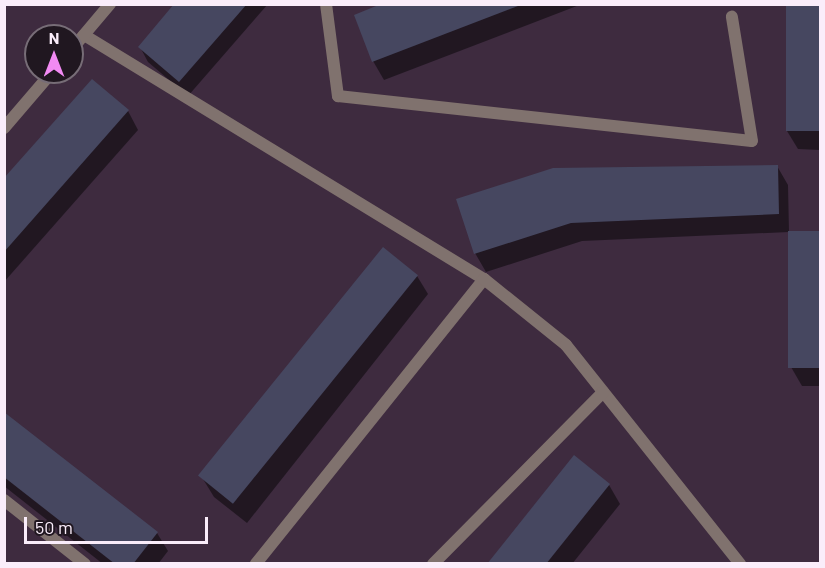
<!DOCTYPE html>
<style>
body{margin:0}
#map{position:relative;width:825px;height:568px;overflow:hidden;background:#3e2b3f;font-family:Barlow,sans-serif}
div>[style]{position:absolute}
.shadow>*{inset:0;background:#0007}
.building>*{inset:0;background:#464760;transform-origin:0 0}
.lane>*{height:12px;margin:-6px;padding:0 6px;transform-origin:6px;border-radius:6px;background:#80726e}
.street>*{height:12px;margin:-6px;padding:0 6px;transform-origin:6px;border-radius:6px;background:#80726e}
span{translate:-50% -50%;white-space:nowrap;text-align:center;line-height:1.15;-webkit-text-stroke:4.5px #201720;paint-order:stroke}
.frame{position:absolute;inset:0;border:6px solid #faedfa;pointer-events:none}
.north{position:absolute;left:24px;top:24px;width:60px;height:60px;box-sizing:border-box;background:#201720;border:2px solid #776d77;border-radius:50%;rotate:0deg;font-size:16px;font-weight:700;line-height:24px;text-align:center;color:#faedfa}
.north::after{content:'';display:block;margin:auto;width:21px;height:27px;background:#f28af3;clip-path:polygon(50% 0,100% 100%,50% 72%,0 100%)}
.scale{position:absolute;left:24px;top:517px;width:184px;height:27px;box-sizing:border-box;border:3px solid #faedfa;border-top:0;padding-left:8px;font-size:18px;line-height:21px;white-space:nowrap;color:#faedfa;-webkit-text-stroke:4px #201720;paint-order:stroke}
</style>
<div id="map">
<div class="shadow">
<i style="clip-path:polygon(176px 4px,268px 4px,188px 96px,148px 62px,140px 47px)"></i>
<i style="clip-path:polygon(386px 4px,582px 4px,384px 80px,373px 61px)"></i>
<i style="clip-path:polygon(788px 4px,820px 4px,820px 150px,798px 149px,787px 131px)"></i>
<i style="clip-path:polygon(128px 111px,138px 130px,4px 282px,4px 181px)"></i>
<i style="clip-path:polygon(777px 166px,788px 185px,789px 232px,582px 241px,486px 272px,475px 253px,458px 200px)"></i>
<i style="clip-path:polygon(790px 232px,820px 232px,820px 386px,802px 386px,791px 367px)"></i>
<i style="clip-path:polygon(417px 276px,428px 294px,247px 523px,214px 497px,203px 479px)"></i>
<i style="clip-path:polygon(4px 414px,157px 533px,168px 551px,158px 564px,103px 564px,4px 486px)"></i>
<i style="clip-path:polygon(609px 485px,620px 504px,572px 564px,489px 564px)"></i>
</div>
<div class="building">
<i style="clip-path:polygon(174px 4px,247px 4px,179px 82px,138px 47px)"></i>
<i style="clip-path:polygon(381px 4px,518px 4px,518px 6px,372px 62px,354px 15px)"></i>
<i style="left:786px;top:4px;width:34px;height:127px"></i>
<i style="clip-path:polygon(92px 79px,129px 110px,4px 252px,4px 178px)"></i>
<i style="clip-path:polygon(778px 165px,779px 214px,571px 223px,474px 254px,456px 199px,553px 168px)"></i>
<i style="left:788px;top:231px;width:32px;height:137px"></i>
<i style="left:383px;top:247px;width:45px;height:294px;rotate:39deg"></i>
<i style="clip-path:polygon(4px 412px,158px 532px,133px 564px,115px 564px,4px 477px)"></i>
<i style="clip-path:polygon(574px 455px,610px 484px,546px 564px,487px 564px)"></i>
</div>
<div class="lane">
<i style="left:326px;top:4px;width:93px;rotate:82.6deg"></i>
<i style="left:338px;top:96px;width:416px;rotate:6.2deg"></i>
<i style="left:752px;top:141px;width:126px;rotate:-99.2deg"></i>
<i style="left:84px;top:35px;width:469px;rotate:31.4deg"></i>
<i style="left:484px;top:279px;width:365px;rotate:128.7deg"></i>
<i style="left:484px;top:279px;width:105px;rotate:38.8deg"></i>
<i style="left:566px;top:345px;width:280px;rotate:51.5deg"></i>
<i style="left:4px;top:500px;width:103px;rotate:38.3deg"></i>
<i style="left:433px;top:564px;width:242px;rotate:-45.3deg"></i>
</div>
<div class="street">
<i style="left:72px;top:49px;width:59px;rotate:-49.8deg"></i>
<i style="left:4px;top:128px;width:74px;rotate:-49.4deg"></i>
</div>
<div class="frame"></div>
<div class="north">N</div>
<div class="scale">50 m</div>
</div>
